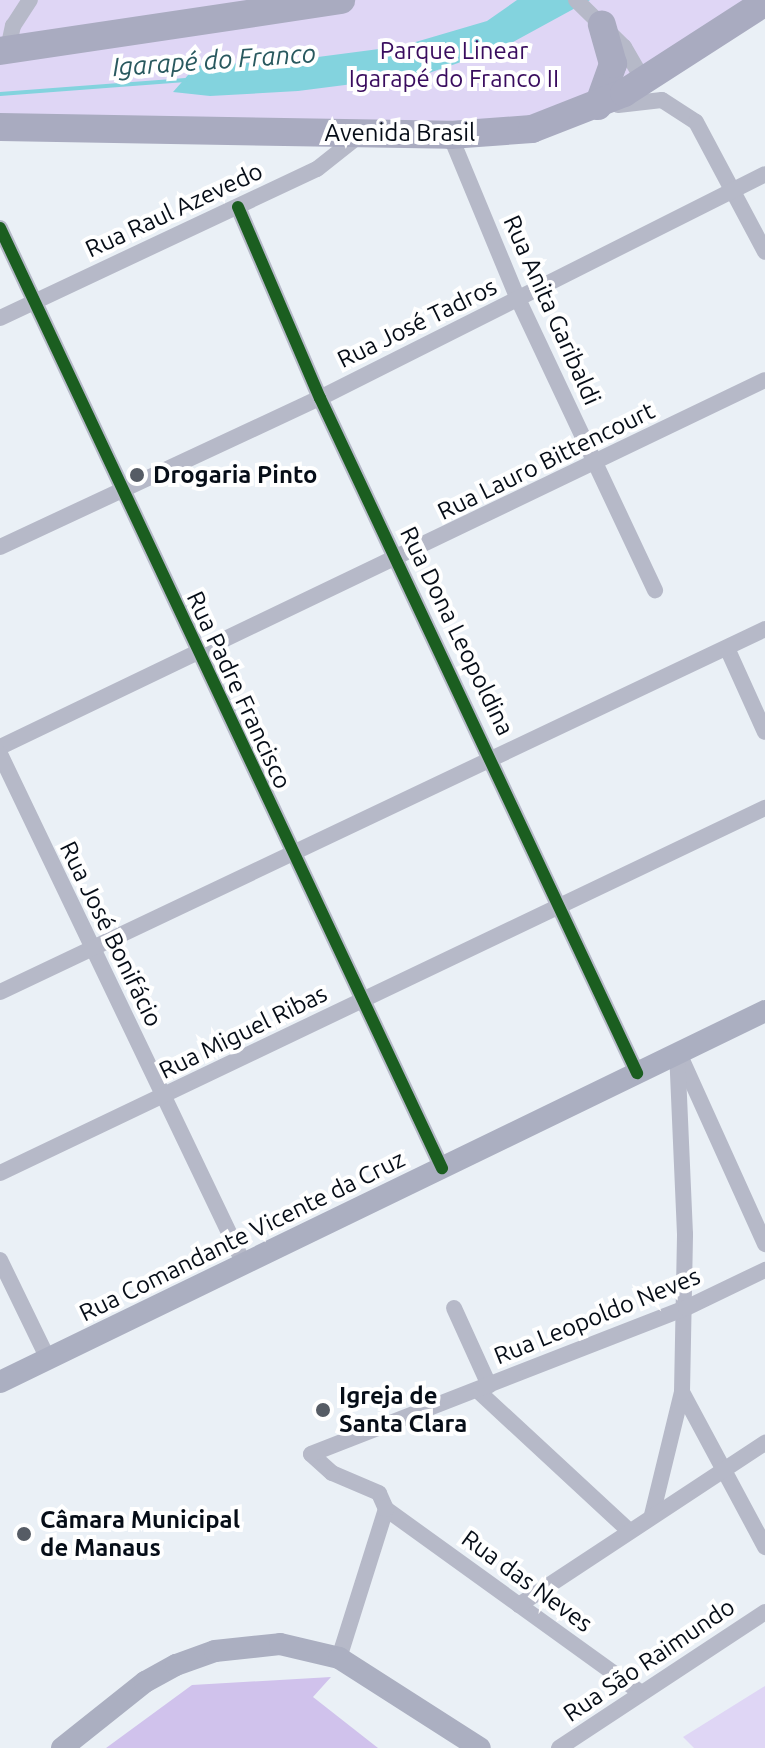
<!DOCTYPE html>
<meta charset="utf-8">
<style>
body{margin:0}
#map{position:relative;width:765px;height:1748px;overflow:hidden;background:#eaf0f6;font-family:Ubuntu,sans-serif}
div>[style]{position:absolute}
.green>*{inset:0;background:#dfd6f5}
.forest>*{inset:0;background:#d0c2ec}
.water>*{inset:0;background:#83d3de}
.stream>*{height:4px;margin:-2px;padding:0 2px;transform-origin:2px;border-radius:2px;background:#83d3de}
.street>*{height:16px;margin:-8px;padding:0 8px;transform-origin:8px;border-radius:8px;background:#b6b9c8}
.secondary>*{height:22px;margin:-11px;padding:0 11px;transform-origin:11px;border-radius:11px;background:#abafc1}
.highway>*{height:28px;margin:-14px;padding:0 14px;transform-origin:14px;border-radius:14px;background:#a9abc0}
.cycleway>*{height:12px;margin:-6px;padding:0 6px;transform-origin:6px;border-radius:6px;background:#1b5e20}
.dots>*{width:22px;height:22px;translate:-50% -50%;box-sizing:border-box;border:4px solid #fff;border-radius:50%}
span{translate:-50% -50%;white-space:nowrap;text-align:center;line-height:1.15;-webkit-text-stroke:8px #fff;paint-order:stroke}
.park-label{font-size:24px;color:#390c5e}
.street-label{font-size:24px;color:#060d17}
.poi-label{font-size:24px;color:#060d17;font-weight:700}
.left{translate:0 -50%;text-align:left}
.water-label{font-size:26px;color:#29595f;font-style:italic}
</style>
<div id="map">
<div class="green">
<i style="clip-path:polygon(0 0,753px 0,643px 72px,526px 117px,459px 130px,0 123px)"></i>
<i style="clip-path:polygon(765px 1686px,765px 1748px,694px 1748px,683px 1737px)"></i>
</div>
<div class="forest">
<i style="clip-path:polygon(331px 1677px,313px 1697px,378px 1748px,106px 1748px,192px 1685px)"></i>
</div>
<div class="water">
<i style="clip-path:polygon(517px 0,590px 0,502px 48px,423px 75px,298px 91px,210px 96px,173px 92px,196px 66px,295px 60px,402px 46px,487px 21px)"></i>
</div>
<div class="stream">
<i style="left:0;top:94px;width:186px;rotate:-4.3deg"></i>
</div>
<div class="street">
<i style="left:576px;top:0;width:67px;rotate:44.4deg"></i>
<i style="left:624px;top:47px;width:39px;rotate:60deg"></i>
<i style="left:8px;top:49px;width:24px;rotate:-78deg"></i>
<i style="left:13px;top:26px;width:31px;rotate:-57deg"></i>
<i style="left:618px;top:105px;width:44px;rotate:-6.5deg"></i>
<i style="left:662px;top:100px;width:40px;rotate:32.9deg"></i>
<i style="left:696px;top:122px;width:147px;rotate:62deg"></i>
<i style="left:450px;top:135px;width:178px;rotate:67.5deg"></i>
<i style="left:518px;top:299px;width:322px;rotate:64.8deg"></i>
<i style="left:238px;top:207px;width:208px;rotate:66.8deg"></i>
<i style="left:320px;top:398px;width:746px;rotate:64.84deg"></i>
<i style="left:0;top:228px;width:1039px;rotate:64.82deg"></i>
<i style="left:0;top:318px;width:350px;rotate:-25.2deg"></i>
<i style="left:317px;top:169px;width:56px;rotate:-38.5deg"></i>
<i style="left:0;top:547px;width:353px;rotate:-25deg"></i>
<i style="left:320px;top:398px;width:498px;rotate:-26.7deg"></i>
<i style="left:727px;top:648px;width:92px;rotate:65.7deg"></i>
<i style="left:0;top:747px;width:848px;rotate:-25.63deg"></i>
<i style="left:0;top:754px;width:565px;rotate:64.43deg"></i>
<i style="left:0;top:992px;width:847px;rotate:-25.38deg"></i>
<i style="left:682px;top:1060px;width:202px;rotate:65.7deg"></i>
<i style="left:0;top:1173px;width:848px;rotate:-25.51deg"></i>
<i style="left:0;top:1260px;width:110px;rotate:64.1deg"></i>
<i style="left:454px;top:1308px;width:85px;rotate:65.6deg"></i>
<i style="left:477px;top:1390px;width:206px;rotate:42.8deg"></i>
<i style="left:682px;top:1392px;width:176px;rotate:61.8deg"></i>
<i style="left:386px;top:1509px;width:313px;rotate:35.8deg"></i>
<i style="left:652px;top:1515px;width:127px;rotate:-76.3deg"></i>
<i style="left:682px;top:1392px;width:158px;rotate:-88.9deg"></i>
<i style="left:685px;top:1234px;width:180px;rotate:-92.5deg"></i>
<i style="left:519px;top:1605px;width:295px;rotate:-33.4deg"></i>
<i style="left:339px;top:1658px;width:156px;rotate:-72.5deg"></i>
<i style="left:386px;top:1509px;width:17px;rotate:-114deg"></i>
<i style="left:379px;top:1493px;width:51px;rotate:-156.9deg"></i>
<i style="left:332px;top:1473px;width:28px;rotate:-138deg"></i>
<i style="left:311px;top:1454px;width:402px;rotate:-21.3deg"></i>
<i style="left:686px;top:1308px;width:88px;rotate:-25.7deg"></i>
<i style="left:559px;top:1748px;width:247px;rotate:-33.4deg"></i>
</div>
<div class="secondary">
<i style="left:0;top:1382px;width:850px;rotate:-25.87deg"></i>
<i style="left:62px;top:1748px;width:106px;rotate:-38.5deg"></i>
<i style="left:145px;top:1682px;width:35px;rotate:-29deg"></i>
<i style="left:176px;top:1665px;width:41px;rotate:-19.7deg"></i>
<i style="left:215px;top:1651px;width:65px;rotate:-6.1deg"></i>
<i style="left:280px;top:1644px;width:61px;rotate:13.3deg"></i>
<i style="left:339px;top:1658px;width:167px;rotate:32.6deg"></i>
</div>
<div class="highway">
<i style="left:0;top:51px;width:345px;rotate:-8.5deg"></i>
<i style="left:598px;top:106px;width:45px;rotate:-70.3deg"></i>
<i style="left:613px;top:64px;width:41px;rotate:-105.8deg"></i>
<i style="left:0;top:127px;width:450px;rotate:1deg"></i>
<i style="left:450px;top:135px;width:82px;rotate:-4.2deg"></i>
<i style="left:532px;top:129px;width:99px;rotate:-21.4deg"></i>
<i style="left:624px;top:93px;width:168px;rotate:-32.8deg"></i>
</div>
<div class="cycleway">
<i style="left:238px;top:207px;width:208px;rotate:66.8deg"></i>
<i style="left:320px;top:398px;width:746px;rotate:64.84deg"></i>
<i style="left:0;top:228px;width:1039px;rotate:64.82deg"></i>
</div>
<div class="dots">
<i style="left:137px;top:475px;background:#565c65"></i>
<i style="left:323px;top:1410px;background:#565c65"></i>
<i style="left:24px;top:1534px;background:#565c65"></i>
</div>
<div class="park-label">
<span style="left:454px;top:65px">Parque Linear<br>Igarapé do Franco II</span>
</div>
<div class="street-label">
<span style="left:400px;top:133px">Avenida Brasil</span>
<span style="left:174px;top:210px;rotate:-25deg">Rua Raul Azevedo</span>
<span style="left:552px;top:310px;rotate:66deg">Rua Anita Garibaldi</span>
<span style="left:417px;top:323px;rotate:-26deg">Rua José Tadros</span>
<span style="left:546px;top:461px;rotate:-26deg">Rua Lauro Bittencourt</span>
<span style="left:457px;top:631px;rotate:64deg">Rua Dona Leopoldina</span>
<span style="left:239px;top:690px;rotate:65deg">Rua Padre Francisco</span>
<span style="left:111px;top:934px;rotate:64deg">Rua José Bonifácio</span>
<span style="left:243px;top:1032px;rotate:-26deg">Rua Miguel Ribas</span>
<span style="left:242px;top:1236px;rotate:-26deg">Rua Comandante Vicente da Cruz</span>
<span style="left:597px;top:1316px;rotate:-22deg">Rua Leopoldo Neves</span>
<span style="left:527px;top:1581px;rotate:36deg">Rua das Neves</span>
<span style="left:649px;top:1660px;rotate:-34deg">Rua São Raimundo</span>
</div>
<div class="poi-label">
<span class="left" style="left:153px;top:475px">Drogaria Pinto</span>
<span class="left" style="left:339px;top:1410px">Igreja de<br>Santa Clara</span>
<span class="left" style="left:40px;top:1534px">Câmara Municipal<br>de Manaus</span>
</div>
<div class="water-label">
<span style="left:214px;top:60px;rotate:-4deg">Igarapé do Franco</span>
</div>
</div>
